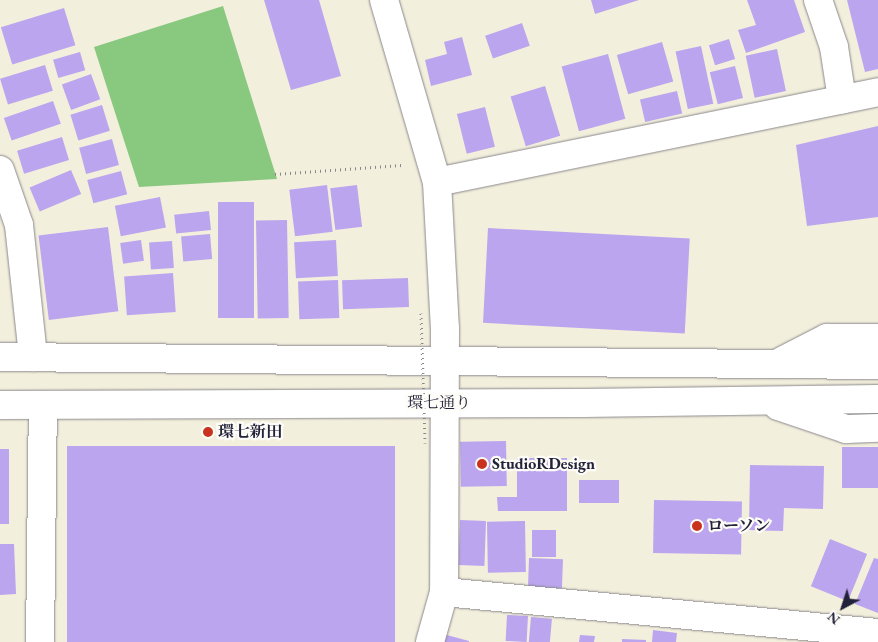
<!DOCTYPE html>
<meta charset="utf-8">
<style>
body{margin:0}
#map{position:relative;width:878px;height:642px;overflow:hidden;background:#f3efdd;font-family:"EB Garamond","Noto Serif JP",serif}
div>[style]{position:absolute}
.green>*{inset:0;background:#88c87f}
.building>*{inset:0;background:#bba5ee;transform-origin:0 0}
.path>*{height:3px;margin-top:-1.5px;transform-origin:0;background:repeating-linear-gradient(90deg,#8a888c 0 1px,transparent 0 5px)}
.roads{filter:drop-shadow(0 0 1px #8a888c) drop-shadow(0 0 1px #8a888c)}
.street>*{height:28px;margin:-14px;padding:0 14px;transform-origin:14px;border-radius:14px;background:#fff}
.primary>*{height:28px;margin:-14px;padding:0 14px;transform-origin:14px;border-radius:14px;background:#fff}
.path-bridge>*{height:3px;margin-top:-1.5px;transform-origin:0;background:repeating-linear-gradient(90deg,#8a888c 0 1px,transparent 0 5px)}
.dots>*{width:14px;height:14px;translate:-50% -50%;box-sizing:border-box;border:2px solid #fdfcf7;border-radius:50%}
span{translate:-50% -50%;white-space:nowrap;text-align:center;line-height:1.15;-webkit-text-stroke:4.5px #fdfcf7;paint-order:stroke}
.street-label{font-size:16px;color:#22223b}
.poi-label{font-size:16px;color:#22223b;font-weight:700}
.left{translate:0 -50%;text-align:left}
.north{position:absolute;left:818px;top:582px;width:50px;height:50px;-webkit-text-stroke:4px #fdfcf7;paint-order:stroke;rotate:220deg;font-size:14px;font-weight:700;line-height:20px;text-align:center;color:#22223b}
.north::after{content:'';display:block;margin:auto;width:18px;height:22px;background:#22223b;clip-path:polygon(50% 0,100% 100%,50% 72%,0 100%)}
</style>
<div id="map">
<div class="green">
<i style="clip-path:polygon(223px 6px,277px 179px,139px 187px,94px 47px)"></i>
</div>
<div class="building">
<i style="clip-path:polygon(264px 0,319px 0,341px 76px,291px 90px)"></i>
<i style="clip-path:polygon(591px 0,639px 0,595px 14px)"></i>
<i style="clip-path:polygon(747px 0,794px 0,805px 32px,746px 53px,738px 30px,756px 25px)"></i>
<i style="clip-path:polygon(847px 0,878px 0,878px 69px,865px 72px)"></i>
<i style="left:64px;top:8px;width:39px;height:66px;rotate:73deg"></i>
<i style="left:522px;top:23px;width:24px;height:39px;rotate:71deg"></i>
<i style="clip-path:polygon(462px 37px,472px 75px,431px 86px,425px 60px,447px 54px,444px 42px)"></i>
<i style="left:729px;top:39px;width:21px;height:21px;rotate:73deg"></i>
<i style="left:662px;top:42px;width:41px;height:47px;rotate:74deg"></i>
<i style="left:701px;top:46px;width:59px;height:26px;rotate:78deg"></i>
<i style="left:777px;top:49px;width:43px;height:32px;rotate:78deg"></i>
<i style="left:80px;top:52px;width:19px;height:28px;rotate:74deg"></i>
<i style="left:608px;top:54px;width:67px;height:48px;rotate:75deg"></i>
<i style="left:45px;top:65px;width:27px;height:47px;rotate:73deg"></i>
<i style="left:735px;top:66px;width:33px;height:26px;rotate:76deg"></i>
<i style="left:91px;top:74px;width:27px;height:31px;rotate:70deg"></i>
<i style="left:545px;top:86px;width:52px;height:36px;rotate:73deg"></i>
<i style="left:677px;top:91px;width:23px;height:38px;rotate:77deg"></i>
<i style="left:53px;top:101px;width:24px;height:52px;rotate:71deg"></i>
<i style="left:102px;top:105px;width:27px;height:33px;rotate:73deg"></i>
<i style="left:485px;top:107px;width:41px;height:29px;rotate:76deg"></i>
<i style="clip-path:polygon(878px 126px,878px 217px,807px 226px,796px 145px)"></i>
<i style="left:62px;top:137px;width:24px;height:47px;rotate:73deg"></i>
<i style="left:112px;top:139px;width:27px;height:34px;rotate:75deg"></i>
<i style="left:71px;top:170px;width:26px;height:45px;rotate:67deg"></i>
<i style="left:121px;top:171px;width:24px;height:35px;rotate:75deg"></i>
<i style="left:327px;top:185px;width:47px;height:38px;rotate:83deg"></i>
<i style="left:357px;top:185px;width:42px;height:27px;rotate:83deg"></i>
<i style="left:160px;top:197px;width:31px;height:46px;rotate:79deg"></i>
<i style="left:218px;top:202px;width:36px;height:116px"></i>
<i style="left:209px;top:211px;width:19px;height:35px;rotate:84deg"></i>
<i style="left:287px;top:220px;width:98px;height:31px;rotate:89deg"></i>
<i style="left:108px;top:227px;width:85px;height:70px;rotate:83deg"></i>
<i style="left:488px;top:228px;width:202px;height:95px;rotate:3deg"></i>
<i style="left:210px;top:234px;width:25px;height:29px;rotate:85deg"></i>
<i style="left:141px;top:240px;width:21px;height:21px;rotate:82deg"></i>
<i style="left:336px;top:240px;width:36px;height:42px;rotate:87deg"></i>
<i style="left:172px;top:241px;width:27px;height:23px;rotate:86deg"></i>
<i style="left:173px;top:273px;width:39px;height:49px;rotate:86deg"></i>
<i style="left:408px;top:278px;width:29px;height:66px;rotate:88deg"></i>
<i style="left:338px;top:280px;width:38px;height:40px;rotate:88deg"></i>
<i style="left:506px;top:441px;width:45px;height:46px;rotate:89deg"></i>
<i style="left:67px;top:446px;width:328px;height:196px"></i>
<i style="left:878px;top:447px;width:41px;height:36px;rotate:90deg"></i>
<i style="left:0;top:449px;width:9px;height:75px"></i>
<i style="clip-path:polygon(517px 458px,567px 458px,567px 511px,498px 511px,497px 497px,517px 497px)"></i>
<i style="clip-path:polygon(750px 465px,824px 466px,823px 509px,784px 508px,783px 531px,749px 530px)"></i>
<i style="left:579px;top:480px;width:40px;height:23px"></i>
<i style="left:654px;top:500px;width:88px;height:53px;rotate:1deg"></i>
<i style="left:460px;top:520px;width:26px;height:45px;rotate:2deg"></i>
<i style="left:525px;top:521px;width:51px;height:38px;rotate:89deg"></i>
<i style="left:532px;top:530px;width:24px;height:27px"></i>
<i style="left:830px;top:539px;width:40px;height:51px;rotate:22deg"></i>
<i style="clip-path:polygon(0 544px,14px 544px,16px 594px,0 595px)"></i>
<i style="left:529px;top:558px;width:34px;height:29px;rotate:2deg"></i>
<i style="clip-path:polygon(874px 558px,878px 559px,878px 613px,855px 604px)"></i>
<i style="left:507px;top:615px;width:21px;height:26px;rotate:3deg"></i>
<i style="left:531px;top:617px;width:21px;height:25px;rotate:5deg"></i>
<i style="clip-path:polygon(653px 630px,677px 633px,676px 642px,652px 642px)"></i>
<i style="clip-path:polygon(443px 634px,469px 641px,469px 642px,441px 642px)"></i>
<i style="clip-path:polygon(580px 635px,595px 636px,594px 642px,579px 642px)"></i>
<i style="clip-path:polygon(622px 639px,646px 640px,646px 642px,622px 642px)"></i>
</div>
<div class="path">
<i style="left:275px;top:174px;width:127px;rotate:-4.1deg"></i>
</div>
<div class="roads">
<div class="street">
<i style="left:384px;top:0;width:190px;rotate:73.8deg"></i>
<i style="left:437px;top:182px;width:146px;rotate:86.9deg"></i>
<i style="left:445px;top:328px;width:264px;rotate:90.2deg"></i>
<i style="left:444px;top:592px;width:52px;rotate:105.6deg"></i>
<i style="left:818px;top:0;width:50px;rotate:71.2deg"></i>
<i style="left:834px;top:47px;width:53px;rotate:81.3deg"></i>
<i style="left:0;top:170px;width:58px;rotate:70.9deg"></i>
<i style="left:19px;top:225px;width:133px;rotate:83.9deg"></i>
<i style="left:437px;top:182px;width:450px;rotate:-11.5deg"></i>
<i style="left:444px;top:592px;width:436px;rotate:5.4deg"></i>
<i style="left:40px;top:642px;width:237px;rotate:-89.3deg"></i>
</div>
<div class="primary">
<i style="left:0;top:357px;width:878px;rotate:0.52deg"></i>
<i style="left:782px;top:361px;width:51px;rotate:-27.1deg"></i>
<i style="left:827px;top:338px;width:51px"></i>
<i style="left:0;top:405px;width:583px;rotate:-0.2deg"></i>
<i style="left:583px;top:403px;width:295px;rotate:-0.8deg"></i>
<i style="left:778px;top:406px;width:72px;rotate:18.7deg"></i>
<i style="left:846px;top:429px;width:32px;rotate:-2deg"></i>
</div>
</div>
<div class="path-bridge">
<i style="left:421px;top:313px;width:130px;rotate:88.2deg"></i>
</div>
<div class="dots">
<i style="left:208px;top:432px;background:#c8321e"></i>
<i style="left:482px;top:464px;background:#c8321e"></i>
<i style="left:697px;top:526px;background:#c8321e"></i>
</div>
<div class="street-label">
<span style="left:439px;top:403px">環七通り</span>
</div>
<div class="poi-label">
<span class="left" style="left:218px;top:432px">環七新田</span>
<span class="left" style="left:492px;top:464px">StudioRDesign</span>
<span class="left" style="left:707px;top:526px">ローソン</span>
</div>
<div class="north">N</div>
</div>
